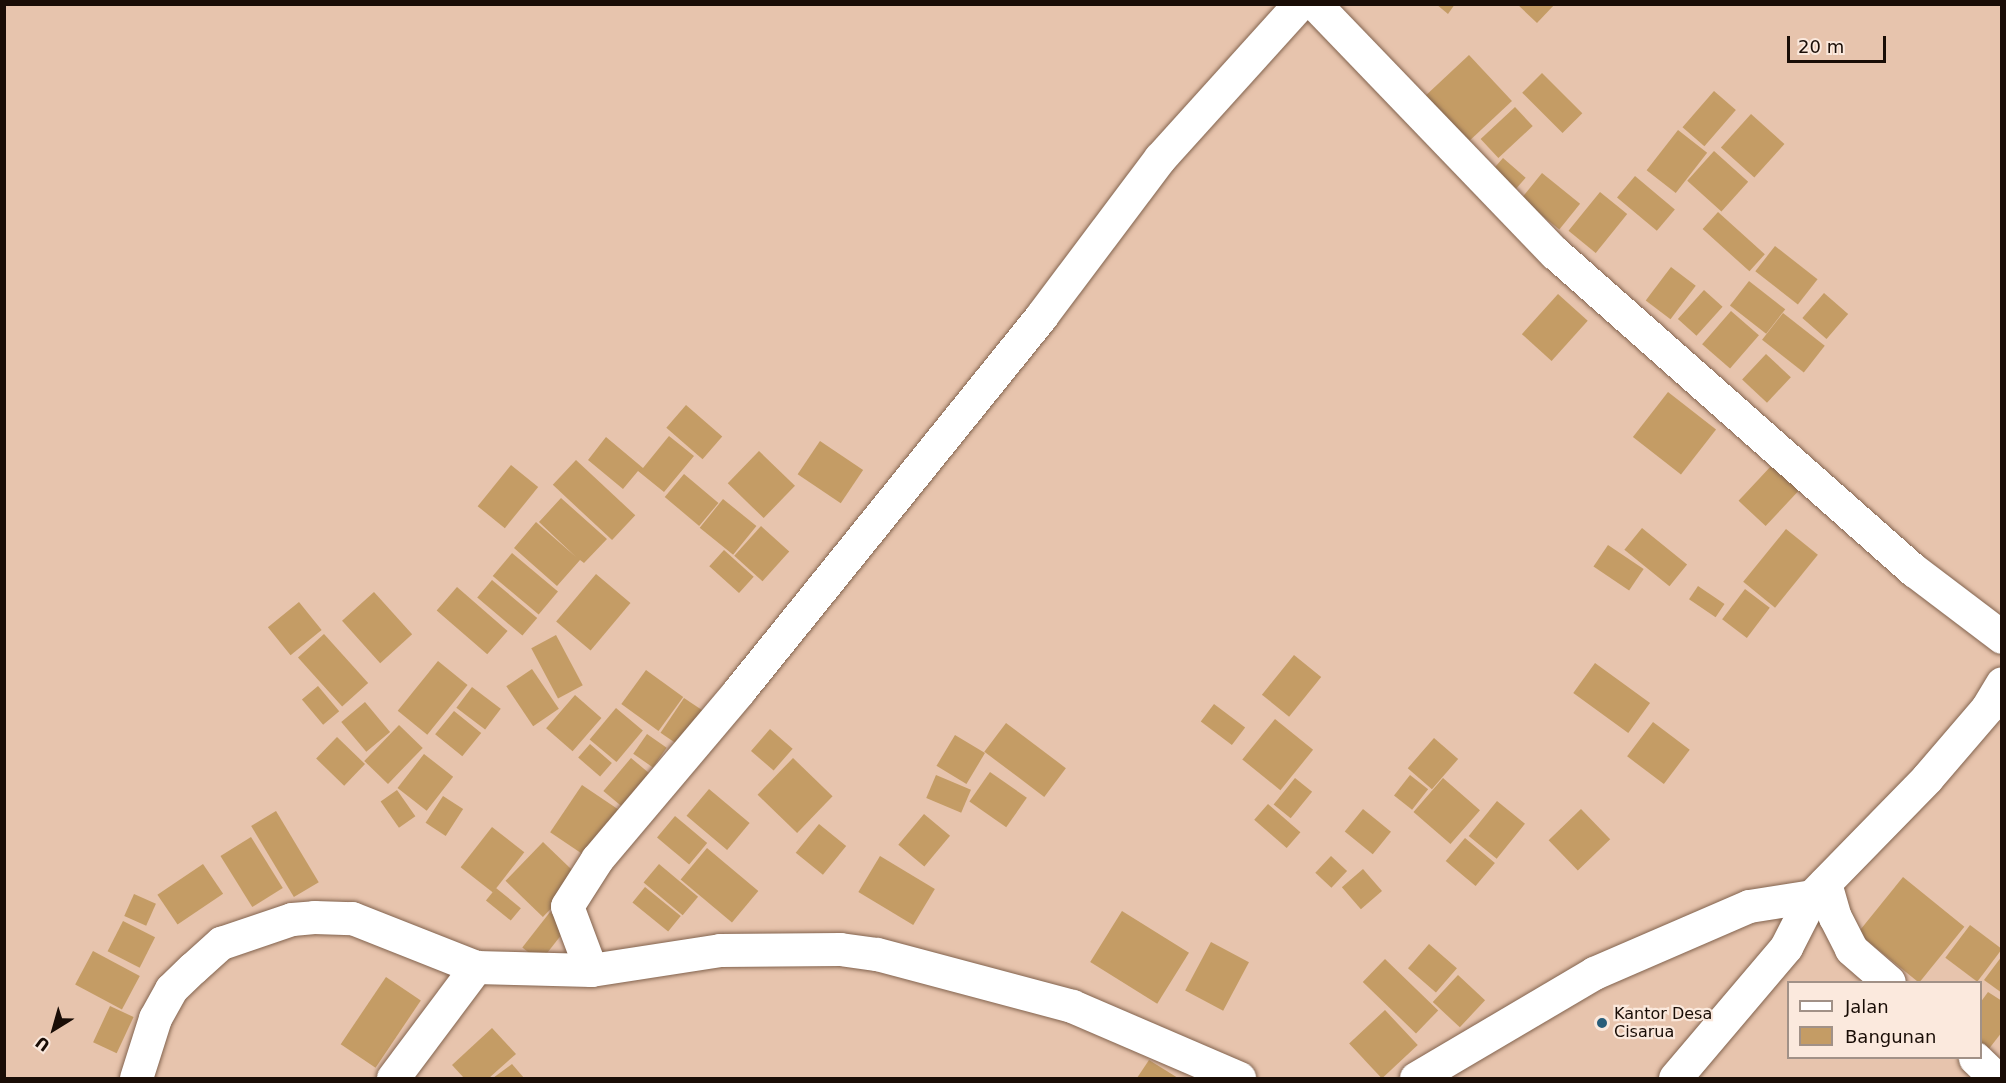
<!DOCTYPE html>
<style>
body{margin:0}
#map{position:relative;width:2006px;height:1083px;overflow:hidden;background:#e7c4ad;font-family:"DejaVu Sans",sans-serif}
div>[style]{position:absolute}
.building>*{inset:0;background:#c49c65;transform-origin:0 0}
.roads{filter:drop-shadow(0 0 2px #82634e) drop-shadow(0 0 2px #82634e)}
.minor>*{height:33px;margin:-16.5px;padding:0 16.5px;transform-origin:16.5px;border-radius:16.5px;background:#fff}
.dots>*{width:16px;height:16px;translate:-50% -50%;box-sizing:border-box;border:3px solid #fbe9dd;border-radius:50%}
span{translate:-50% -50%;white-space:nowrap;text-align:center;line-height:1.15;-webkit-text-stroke:4.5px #fbe9dd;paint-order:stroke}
.poi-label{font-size:16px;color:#190d06}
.left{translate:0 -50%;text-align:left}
.frame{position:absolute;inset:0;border:6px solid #190d06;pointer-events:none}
.legend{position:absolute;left:1787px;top:981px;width:195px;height:78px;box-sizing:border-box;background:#fbe9dd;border:2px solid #a19187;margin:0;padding:8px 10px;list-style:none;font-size:18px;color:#190d06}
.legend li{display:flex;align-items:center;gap:12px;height:30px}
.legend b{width:30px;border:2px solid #a19187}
.north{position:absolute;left:24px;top:999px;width:60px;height:60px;-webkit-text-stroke:4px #fbe9dd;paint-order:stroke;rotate:217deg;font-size:16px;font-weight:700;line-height:24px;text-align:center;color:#190d06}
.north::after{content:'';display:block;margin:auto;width:21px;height:27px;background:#190d06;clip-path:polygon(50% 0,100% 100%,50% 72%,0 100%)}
.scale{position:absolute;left:1787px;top:36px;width:99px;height:27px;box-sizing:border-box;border:3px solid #190d06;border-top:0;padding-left:8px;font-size:18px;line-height:21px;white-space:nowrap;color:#190d06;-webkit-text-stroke:4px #fbe9dd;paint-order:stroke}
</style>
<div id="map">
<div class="building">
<i style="clip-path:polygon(1436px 4px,1455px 4px,1448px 14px)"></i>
<i style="clip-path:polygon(1517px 4px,1555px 4px,1537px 23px)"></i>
<i style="left:1469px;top:55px;width:63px;height:68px;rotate:47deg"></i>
<i style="left:1542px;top:73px;width:57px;height:28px;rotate:45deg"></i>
<i style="left:1714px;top:91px;width:29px;height:48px;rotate:41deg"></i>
<i style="left:1515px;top:107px;width:26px;height:47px;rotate:47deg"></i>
<i style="left:1751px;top:114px;width:45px;height:45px;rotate:42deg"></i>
<i style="left:1678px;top:130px;width:37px;height:51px;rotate:38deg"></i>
<i style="left:1714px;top:151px;width:46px;height:40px;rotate:42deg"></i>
<i style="left:1503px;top:158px;width:30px;height:23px;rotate:41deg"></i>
<i style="left:1542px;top:173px;width:49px;height:33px;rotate:39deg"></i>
<i style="left:1635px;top:176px;width:52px;height:28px;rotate:40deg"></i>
<i style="left:1600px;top:192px;width:35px;height:50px;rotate:39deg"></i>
<i style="left:1718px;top:212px;width:63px;height:23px;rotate:42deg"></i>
<i style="left:1775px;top:246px;width:54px;height:32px;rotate:38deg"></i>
<i style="left:1671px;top:267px;width:31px;height:42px;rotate:37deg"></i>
<i style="left:1749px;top:281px;width:46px;height:31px;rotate:38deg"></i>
<i style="left:1704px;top:290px;width:25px;height:39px;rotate:42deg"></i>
<i style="left:1824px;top:293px;width:32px;height:33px;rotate:41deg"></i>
<i style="left:1558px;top:294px;width:40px;height:54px;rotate:42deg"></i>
<i style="left:1731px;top:311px;width:37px;height:44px;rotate:41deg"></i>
<i style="left:1783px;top:313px;width:53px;height:34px;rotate:38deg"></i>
<i style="left:1766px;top:354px;width:34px;height:35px;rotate:43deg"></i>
<i style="left:1668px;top:392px;width:61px;height:57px;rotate:38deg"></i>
<i style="left:686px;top:405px;width:48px;height:30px;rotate:41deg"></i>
<i style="clip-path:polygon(669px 436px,694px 456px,664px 492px,638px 471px,623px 489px,588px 460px,606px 437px,643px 468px)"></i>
<i style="left:820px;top:441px;width:52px;height:40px;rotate:34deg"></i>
<i style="left:759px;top:451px;width:50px;height:45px;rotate:44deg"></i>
<i style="left:576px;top:460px;width:81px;height:34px;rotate:43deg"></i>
<i style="left:511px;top:465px;width:35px;height:53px;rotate:39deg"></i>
<i style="left:1772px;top:465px;width:37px;height:49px;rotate:43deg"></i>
<i style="left:684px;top:474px;width:45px;height:30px;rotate:40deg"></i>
<i style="clip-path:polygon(561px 498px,607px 539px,584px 563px,580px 560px,557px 586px,514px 548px,536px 522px,576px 557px,539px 522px)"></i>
<i style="left:723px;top:499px;width:43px;height:37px;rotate:39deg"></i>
<i style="left:761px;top:526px;width:38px;height:40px;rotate:42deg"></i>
<i style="left:1642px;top:528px;width:58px;height:28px;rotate:39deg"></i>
<i style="left:1786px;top:529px;width:41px;height:68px;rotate:39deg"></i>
<i style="left:1608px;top:545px;width:43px;height:26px;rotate:34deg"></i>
<i style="left:724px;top:550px;width:40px;height:22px;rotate:42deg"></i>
<i style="left:512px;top:553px;width:60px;height:30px;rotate:40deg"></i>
<i style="left:596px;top:574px;width:45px;height:62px;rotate:40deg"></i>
<i style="left:492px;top:580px;width:59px;height:23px;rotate:40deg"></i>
<i style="left:1698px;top:586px;width:32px;height:16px;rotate:34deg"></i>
<i style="left:457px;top:587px;width:67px;height:31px;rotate:41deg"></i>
<i style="left:1745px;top:589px;width:31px;height:38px;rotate:37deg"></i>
<i style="left:374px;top:592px;width:57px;height:43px;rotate:48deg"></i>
<i style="left:299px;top:602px;width:36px;height:40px;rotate:51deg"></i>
<i style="left:324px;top:634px;width:66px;height:35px;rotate:48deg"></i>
<i style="left:556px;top:635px;width:57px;height:28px;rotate:62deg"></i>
<i style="left:1294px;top:655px;width:35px;height:51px;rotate:39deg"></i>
<i style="left:438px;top:661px;width:38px;height:64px;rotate:39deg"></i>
<i style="left:1595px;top:663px;width:68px;height:37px;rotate:36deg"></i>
<i style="left:532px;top:669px;width:48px;height:31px;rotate:56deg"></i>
<i style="left:646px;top:670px;width:46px;height:42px;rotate:36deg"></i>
<i style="left:318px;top:686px;width:33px;height:21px;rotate:50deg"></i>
<i style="left:472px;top:687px;width:36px;height:26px;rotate:37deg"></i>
<i style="left:575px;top:695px;width:35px;height:44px;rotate:41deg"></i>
<i style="left:684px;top:698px;width:27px;height:42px;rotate:34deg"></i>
<i style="left:365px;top:702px;width:39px;height:31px;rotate:50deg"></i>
<i style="left:1214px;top:704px;width:39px;height:22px;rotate:37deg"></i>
<i style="left:616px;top:708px;width:35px;height:41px;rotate:40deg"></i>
<i style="left:454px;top:711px;width:35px;height:30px;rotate:39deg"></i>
<i style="left:1275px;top:719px;width:49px;height:52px;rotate:39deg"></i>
<i style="left:1653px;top:722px;width:46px;height:43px;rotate:37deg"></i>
<i style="left:1006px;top:723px;width:75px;height:36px;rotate:37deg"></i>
<i style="left:399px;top:725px;width:33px;height:50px;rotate:44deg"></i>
<i style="left:770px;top:729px;width:30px;height:29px;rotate:41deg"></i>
<i style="left:647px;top:734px;width:24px;height:24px;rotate:35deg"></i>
<i style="left:955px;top:735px;width:35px;height:36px;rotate:31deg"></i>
<i style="left:337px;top:737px;width:39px;height:30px;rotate:44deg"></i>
<i style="left:1434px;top:738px;width:32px;height:40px;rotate:41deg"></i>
<i style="left:590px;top:744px;width:29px;height:18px;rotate:41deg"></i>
<i style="left:424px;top:754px;width:37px;height:43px;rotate:38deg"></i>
<i style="left:631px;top:758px;width:25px;height:43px;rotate:40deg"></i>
<i style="left:793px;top:758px;width:55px;height:51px;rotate:44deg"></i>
<i style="left:990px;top:772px;width:45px;height:36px;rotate:35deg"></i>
<i style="left:936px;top:775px;width:38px;height:25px;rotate:23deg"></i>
<i style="left:1410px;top:775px;width:23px;height:26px;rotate:38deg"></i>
<i style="left:1295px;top:778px;width:22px;height:34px;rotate:39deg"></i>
<i style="left:1443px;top:778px;width:49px;height:45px;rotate:41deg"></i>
<i style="left:582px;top:785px;width:47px;height:57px;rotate:34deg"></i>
<i style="left:709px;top:789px;width:53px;height:35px;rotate:40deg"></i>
<i style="left:397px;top:790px;width:32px;height:20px;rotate:55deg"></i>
<i style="left:443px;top:796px;width:24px;height:32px;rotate:33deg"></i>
<i style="left:1497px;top:801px;width:36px;height:45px;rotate:39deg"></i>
<i style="left:1268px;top:804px;width:43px;height:21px;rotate:41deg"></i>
<i style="left:1363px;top:809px;width:36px;height:29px;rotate:39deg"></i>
<i style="left:1581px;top:809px;width:42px;height:45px;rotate:46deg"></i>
<i style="left:276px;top:811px;width:83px;height:29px;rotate:59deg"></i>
<i style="left:924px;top:814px;width:34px;height:40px;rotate:40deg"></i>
<i style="left:675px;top:816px;width:42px;height:28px;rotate:40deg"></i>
<i style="left:819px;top:824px;width:35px;height:37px;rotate:39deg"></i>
<i style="left:492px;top:827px;width:41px;height:51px;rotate:38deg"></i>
<i style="left:251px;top:837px;width:60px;height:36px;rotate:58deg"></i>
<i style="left:1465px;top:838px;width:39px;height:30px;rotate:40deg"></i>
<i style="left:543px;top:842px;width:52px;height:54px;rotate:44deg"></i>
<i style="left:707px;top:848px;width:67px;height:41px;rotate:40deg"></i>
<i style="left:880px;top:856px;width:64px;height:42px;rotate:31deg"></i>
<i style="left:1331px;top:856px;width:22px;height:23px;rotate:43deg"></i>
<i style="left:203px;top:864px;width:36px;height:55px;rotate:56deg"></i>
<i style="left:659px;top:864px;width:51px;height:24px;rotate:40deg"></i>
<i style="left:1363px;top:869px;width:29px;height:28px;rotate:49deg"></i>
<i style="left:1903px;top:877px;width:79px;height:72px;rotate:39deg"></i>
<i style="left:645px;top:887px;width:46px;height:20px;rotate:39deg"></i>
<i style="left:496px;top:888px;width:32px;height:16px;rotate:39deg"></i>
<i style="left:134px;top:894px;width:24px;height:24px;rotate:24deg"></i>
<i style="left:1122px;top:911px;width:79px;height:60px;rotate:32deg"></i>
<i style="left:550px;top:912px;width:23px;height:45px;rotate:38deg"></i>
<i style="left:123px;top:921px;width:36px;height:34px;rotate:27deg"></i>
<i style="left:1970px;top:925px;width:40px;height:41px;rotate:37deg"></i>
<i style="left:1211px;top:942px;width:43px;height:55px;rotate:28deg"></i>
<i style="left:1429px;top:944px;width:37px;height:32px;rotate:41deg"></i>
<i style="left:93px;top:951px;width:53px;height:38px;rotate:28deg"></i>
<i style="clip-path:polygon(2002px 956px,2002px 993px,1984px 980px)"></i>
<i style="left:1385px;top:959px;width:74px;height:32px;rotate:44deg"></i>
<i style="left:1458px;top:975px;width:37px;height:37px;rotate:43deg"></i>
<i style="left:386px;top:977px;width:42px;height:81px;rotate:34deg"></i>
<i style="clip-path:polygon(1988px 992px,2002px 1001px,2002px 1032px,1988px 1050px,1980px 1044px,1980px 1003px)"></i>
<i style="left:110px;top:1006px;width:26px;height:40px;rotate:25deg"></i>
<i style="left:1385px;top:1010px;width:48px;height:49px;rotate:47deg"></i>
<i style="clip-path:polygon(492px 1028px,516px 1054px,489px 1078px,464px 1078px,452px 1065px)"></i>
<i style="clip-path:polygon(1149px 1060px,1178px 1078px,1137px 1078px)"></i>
<i style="clip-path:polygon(512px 1064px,524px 1078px,493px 1078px)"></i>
</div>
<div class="roads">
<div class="minor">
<i style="left:1315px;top:4px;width:346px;rotate:46.1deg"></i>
<i style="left:1555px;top:253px;width:480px;rotate:41.5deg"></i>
<i style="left:1915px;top:571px;width:109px;rotate:37.2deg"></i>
<i style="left:1825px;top:883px;width:35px;rotate:74deg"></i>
<i style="left:1835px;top:917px;width:36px;rotate:63deg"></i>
<i style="left:1851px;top:949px;width:50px;rotate:41deg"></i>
<i style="left:591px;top:970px;width:68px;rotate:-110.6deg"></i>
<i style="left:567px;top:906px;width:56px;rotate:-57.4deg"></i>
<i style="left:597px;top:859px;width:219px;rotate:-49.8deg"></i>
<i style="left:738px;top:692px;width:484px;rotate:-51.1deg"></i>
<i style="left:1042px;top:315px;width:196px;rotate:-53.1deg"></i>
<i style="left:1160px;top:158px;width:207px;rotate:-47.9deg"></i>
<i style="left:1975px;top:1058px;width:29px;rotate:44deg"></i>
<i style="left:136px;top:1078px;width:63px;rotate:-72.4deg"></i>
<i style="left:155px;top:1018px;width:33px;rotate:-61deg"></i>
<i style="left:171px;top:989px;width:30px;rotate:-44deg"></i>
<i style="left:193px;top:968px;width:38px;rotate:-42deg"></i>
<i style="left:221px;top:943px;width:75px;rotate:-18.7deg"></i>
<i style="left:292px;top:919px;width:22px;rotate:-5deg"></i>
<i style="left:314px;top:917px;width:38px;rotate:2deg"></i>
<i style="left:352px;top:918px;width:133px;rotate:21.6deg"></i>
<i style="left:476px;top:967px;width:115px;rotate:1.5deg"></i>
<i style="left:591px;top:970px;width:131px;rotate:-8.8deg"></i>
<i style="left:720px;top:950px;width:120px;rotate:-0.5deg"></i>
<i style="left:840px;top:949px;width:37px;rotate:8deg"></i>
<i style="left:877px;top:954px;width:202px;rotate:14.9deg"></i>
<i style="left:1072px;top:1006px;width:182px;rotate:23.3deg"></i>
<i style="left:393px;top:1078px;width:139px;rotate:-53.2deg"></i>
<i style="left:1416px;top:1078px;width:207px;rotate:-30.5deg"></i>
<i style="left:1594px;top:973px;width:169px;rotate:-23.4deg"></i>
<i style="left:1749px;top:906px;width:64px;rotate:-9deg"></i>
<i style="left:1812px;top:896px;width:165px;rotate:-45.7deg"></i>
<i style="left:1927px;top:778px;width:92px;rotate:-49.4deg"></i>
<i style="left:1987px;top:708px;width:29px;rotate:-59deg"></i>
<i style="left:1675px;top:1078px;width:172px;rotate:-49.7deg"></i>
<i style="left:1786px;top:947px;width:57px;rotate:-63deg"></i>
</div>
</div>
<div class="dots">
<i style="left:1602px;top:1023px;background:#295e7a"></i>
</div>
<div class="poi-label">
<span class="left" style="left:1614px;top:1023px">Kantor Desa<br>Cisarua</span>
</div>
<div class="frame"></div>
<ul class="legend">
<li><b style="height:8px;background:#fff"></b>Jalan</li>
<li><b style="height:16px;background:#c49c65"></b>Bangunan</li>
</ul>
<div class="north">U</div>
<div class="scale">20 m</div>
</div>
